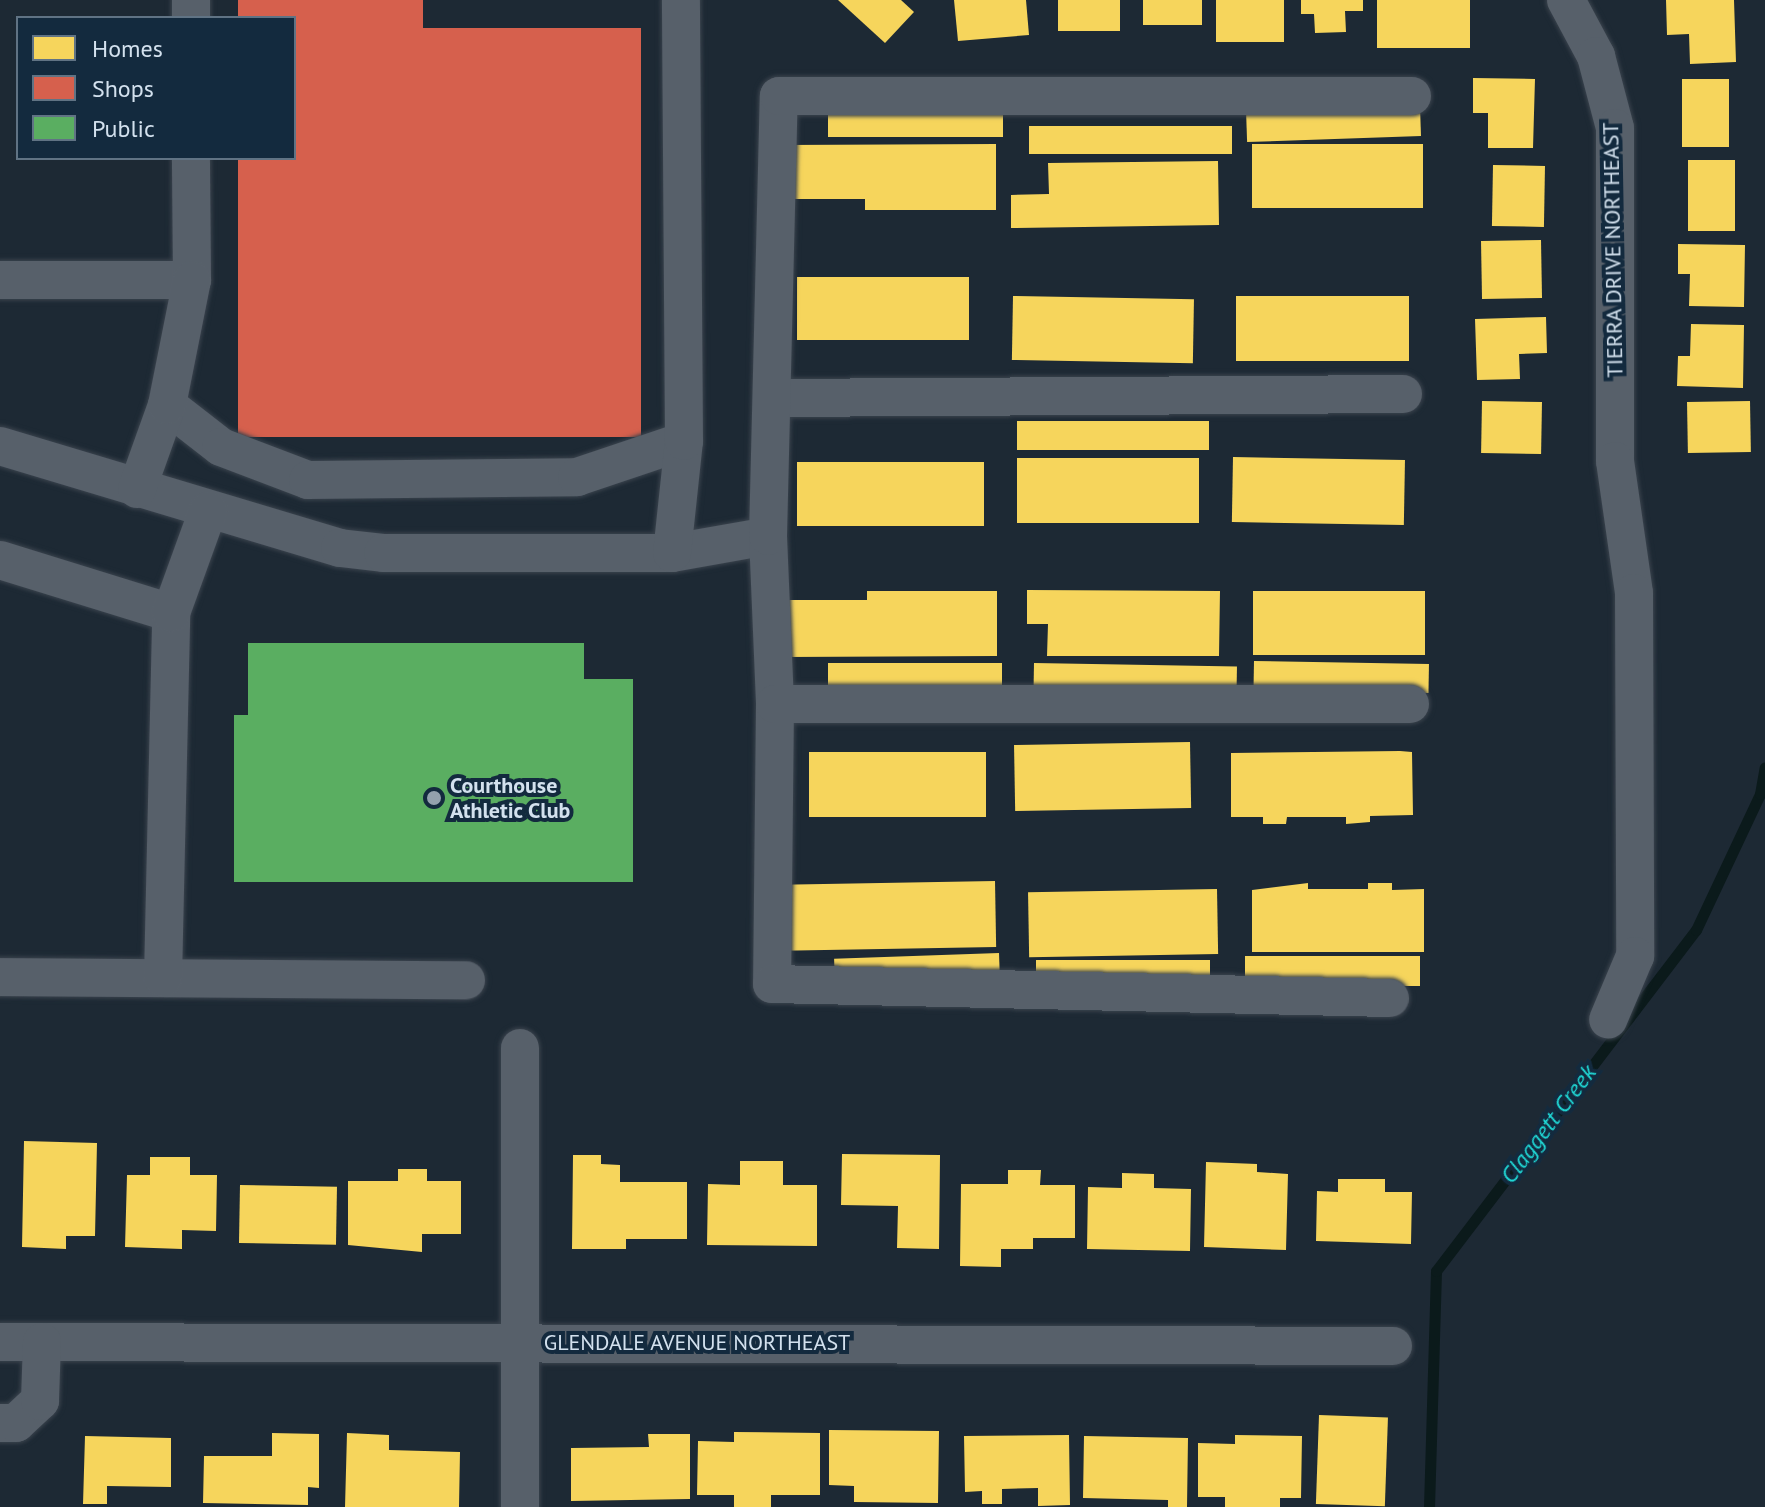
<!DOCTYPE html>
<style>
body{margin:0}
#map{position:relative;width:1765px;height:1507px;overflow:hidden;background:#1d2934;font-family:"PT Sans",sans-serif}
div>[style]{position:absolute}
.homes>*{inset:0;background:#f6d55c;transform-origin:0 0}
.shops>*{inset:0;background:#d6604d}
.public>*{inset:0;background:#5aae61}
.stream>*{height:11px;margin:-5.5px;padding:0 5.5px;transform-origin:5.5px;border-radius:5.5px;background:#0b1a1b}
.roads{filter:drop-shadow(0 0 2px #3a434d) drop-shadow(0 0 2px #3a434d)}
.minor>*{height:38px;margin:-19px;padding:0 19px;transform-origin:19px;border-radius:19px;background:#57606a}
.dots>*{width:22px;height:22px;translate:-50% -50%;box-sizing:border-box;border:4px solid #132a3e;border-radius:50%}
span{translate:-50% -50%;white-space:nowrap;text-align:center;line-height:1.15;-webkit-text-stroke:8px #132a3e;paint-order:stroke}
.street-label{font-size:22px;color:#d3e1ee}
.poi-label{font-size:22px;color:#d3e1ee;font-weight:700}
.left{translate:0 -50%;text-align:left}
.water-label{font-size:24px;color:#20dad8;font-style:italic}
.legend{position:absolute;left:16px;top:16px;width:280px;height:144px;box-sizing:border-box;background:#132a3e;border:2px solid #607384;margin:0;padding:10px 14px;list-style:none;font-size:24px;color:#d3e1ee}
.legend li{display:flex;align-items:center;gap:16px;height:40px}
.legend b{width:40px;border:2px solid #607384}
</style>
<div id="map">
<div class="homes">
<i style="clip-path:polygon(838px 0,901px 0,914px 12px,885px 43px)"></i>
<i style="clip-path:polygon(954px 0,1026px 0,1029px 35px,958px 41px)"></i>
<i style="left:1058px;top:0;width:62px;height:31px"></i>
<i style="left:1143px;top:0;width:59px;height:25px"></i>
<i style="left:1216px;top:0;width:68px;height:42px"></i>
<i style="clip-path:polygon(1301px 0,1363px 0,1363px 11px,1345px 11px,1346px 32px,1315px 33px,1314px 14px,1301px 14px)"></i>
<i style="left:1377px;top:0;width:93px;height:48px"></i>
<i style="clip-path:polygon(1666px 0,1734px 0,1736px 62px,1690px 64px,1689px 34px,1667px 35px)"></i>
<i style="clip-path:polygon(1473px 78px,1535px 79px,1533px 148px,1488px 148px,1488px 113px,1473px 113px)"></i>
<i style="left:1682px;top:79px;width:47px;height:68px"></i>
<i style="left:1420px;top:107px;width:29px;height:174px;rotate:88deg"></i>
<i style="left:828px;top:110px;width:175px;height:27px"></i>
<i style="left:1232px;top:126px;width:28px;height:203px;rotate:90deg"></i>
<i style="clip-path:polygon(996px 144px,996px 210px,865px 210px,865px 199px,783px 199px,782px 145px)"></i>
<i style="left:1252px;top:144px;width:171px;height:64px"></i>
<i style="left:1688px;top:160px;width:47px;height:71px"></i>
<i style="clip-path:polygon(1218px 161px,1219px 225px,1011px 228px,1011px 195px,1049px 194px,1048px 163px)"></i>
<i style="left:1493px;top:165px;width:52px;height:61px;rotate:1deg"></i>
<i style="left:1541px;top:240px;width:58px;height:60px;rotate:89deg"></i>
<i style="clip-path:polygon(1678px 244px,1745px 245px,1744px 307px,1689px 306px,1690px 274px,1678px 274px)"></i>
<i style="left:797px;top:277px;width:172px;height:63px"></i>
<i style="left:1013px;top:296px;width:181px;height:64px;rotate:1deg"></i>
<i style="left:1236px;top:296px;width:173px;height:65px"></i>
<i style="clip-path:polygon(1546px 317px,1547px 353px,1519px 354px,1520px 379px,1477px 380px,1475px 319px)"></i>
<i style="clip-path:polygon(1691px 324px,1744px 325px,1743px 388px,1677px 386px,1678px 356px,1690px 356px)"></i>
<i style="left:1482px;top:401px;width:60px;height:52px;rotate:1deg"></i>
<i style="left:1750px;top:401px;width:51px;height:63px;rotate:89deg"></i>
<i style="left:1017px;top:421px;width:192px;height:29px"></i>
<i style="left:1233px;top:457px;width:172px;height:65px;rotate:1deg"></i>
<i style="left:1199px;top:458px;width:65px;height:182px;rotate:90deg"></i>
<i style="left:984px;top:462px;width:64px;height:187px;rotate:90deg"></i>
<i style="clip-path:polygon(1027px 590px,1220px 591px,1219px 656px,1047px 656px,1048px 624px,1027px 624px)"></i>
<i style="clip-path:polygon(867px 591px,997px 591px,997px 656px,785px 657px,785px 600px,867px 600px)"></i>
<i style="left:1253px;top:591px;width:172px;height:64px"></i>
<i style="left:1254px;top:661px;width:175px;height:29px;rotate:1deg"></i>
<i style="left:1002px;top:663px;width:30px;height:174px;rotate:90deg"></i>
<i style="left:1034px;top:663px;width:203px;height:30px;rotate:1deg"></i>
<i style="left:1190px;top:742px;width:66px;height:176px;rotate:89deg"></i>
<i style="clip-path:polygon(1400px 751px,1412px 752px,1413px 815px,1370px 816px,1370px 822px,1346px 824px,1346px 817px,1287px 817px,1286px 824px,1263px 824px,1263px 817px,1231px 817px,1231px 753px)"></i>
<i style="left:809px;top:752px;width:177px;height:65px"></i>
<i style="left:995px;top:881px;width:66px;height:214px;rotate:89deg"></i>
<i style="clip-path:polygon(1308px 883px,1308px 889px,1368px 889px,1368px 883px,1392px 883px,1392px 890px,1424px 889px,1424px 952px,1252px 952px,1252px 890px)"></i>
<i style="left:1217px;top:889px;width:65px;height:189px;rotate:89deg"></i>
<i style="left:999px;top:953px;width:30px;height:165px;rotate:88deg"></i>
<i style="left:1420px;top:956px;width:30px;height:175px;rotate:90deg"></i>
<i style="left:1036px;top:960px;width:174px;height:29px"></i>
<i style="clip-path:polygon(24px 1141px,97px 1143px,95px 1236px,66px 1236px,66px 1249px,22px 1247px)"></i>
<i style="clip-path:polygon(842px 1154px,940px 1155px,939px 1249px,897px 1248px,898px 1206px,841px 1205px)"></i>
<i style="clip-path:polygon(573px 1155px,601px 1155px,601px 1164px,620px 1165px,620px 1182px,687px 1182px,687px 1239px,626px 1239px,626px 1249px,572px 1249px)"></i>
<i style="clip-path:polygon(150px 1157px,190px 1157px,190px 1175px,217px 1175px,216px 1231px,182px 1230px,182px 1249px,125px 1247px,127px 1175px,150px 1175px)"></i>
<i style="clip-path:polygon(740px 1161px,783px 1161px,783px 1185px,817px 1185px,817px 1246px,707px 1245px,708px 1184px,740px 1185px)"></i>
<i style="clip-path:polygon(1206px 1162px,1257px 1164px,1257px 1172px,1288px 1174px,1286px 1250px,1204px 1247px)"></i>
<i style="clip-path:polygon(398px 1169px,427px 1169px,427px 1181px,461px 1181px,461px 1234px,422px 1234px,422px 1252px,348px 1245px,348px 1181px,398px 1181px)"></i>
<i style="clip-path:polygon(1008px 1170px,1041px 1170px,1040px 1185px,1075px 1185px,1075px 1238px,1033px 1238px,1033px 1249px,1001px 1249px,1001px 1267px,960px 1266px,961px 1184px,1008px 1184px)"></i>
<i style="clip-path:polygon(1122px 1173px,1154px 1174px,1154px 1188px,1191px 1189px,1190px 1251px,1087px 1249px,1088px 1187px,1122px 1188px)"></i>
<i style="clip-path:polygon(1338px 1179px,1385px 1179px,1385px 1192px,1412px 1192px,1411px 1244px,1316px 1241px,1317px 1191px,1338px 1192px)"></i>
<i style="left:240px;top:1185px;width:97px;height:58px;rotate:1deg"></i>
<i style="left:1319px;top:1415px;width:69px;height:89px;rotate:2deg"></i>
<i style="clip-path:polygon(829px 1430px,939px 1431px,938px 1503px,854px 1502px,854px 1486px,829px 1485px)"></i>
<i style="clip-path:polygon(734px 1432px,820px 1433px,820px 1495px,771px 1495px,771px 1507px,734px 1507px,734px 1495px,697px 1495px,698px 1441px,734px 1442px)"></i>
<i style="clip-path:polygon(272px 1433px,319px 1434px,319px 1488px,308px 1487px,308px 1505px,203px 1503px,204px 1456px,272px 1456px)"></i>
<i style="clip-path:polygon(347px 1433px,389px 1435px,389px 1450px,460px 1452px,459px 1507px,345px 1507px)"></i>
<i style="clip-path:polygon(648px 1434px,690px 1434px,690px 1499px,571px 1501px,571px 1448px,649px 1447px)"></i>
<i style="clip-path:polygon(1069px 1435px,1070px 1505px,1038px 1506px,1038px 1488px,1002px 1489px,1002px 1504px,982px 1504px,982px 1491px,965px 1492px,964px 1436px)"></i>
<i style="clip-path:polygon(1235px 1435px,1302px 1436px,1301px 1498px,1280px 1498px,1280px 1507px,1225px 1507px,1225px 1497px,1198px 1497px,1198px 1443px,1235px 1444px)"></i>
<i style="clip-path:polygon(85px 1436px,171px 1438px,171px 1487px,107px 1486px,107px 1504px,83px 1504px)"></i>
<i style="clip-path:polygon(1084px 1436px,1188px 1438px,1187px 1507px,1168px 1507px,1168px 1500px,1083px 1498px)"></i>
</div>
<div class="shops">
<i style="clip-path:polygon(238px 0,423px 0,423px 28px,641px 28px,641px 437px,238px 437px,238px 158px,294px 158px,294px 18px,238px 18px)"></i>
</div>
<div class="public">
<i style="clip-path:polygon(248px 643px,584px 643px,584px 679px,633px 679px,633px 882px,234px 882px,234px 715px,248px 715px)"></i>
</div>
<div class="stream">
<i style="left:1429px;top:1507px;width:236px;rotate:-88.3deg"></i>
<i style="left:1436px;top:1271px;width:429px;rotate:-52.7deg"></i>
<i style="left:1696px;top:930px;width:150px;rotate:-64.8deg"></i>
<i style="left:1760px;top:794px;width:27px;rotate:-80deg"></i>
</div>
<div class="roads">
<div class="minor">
<i style="left:191px;top:0;width:18px;rotate:90deg"></i>
<i style="left:1566px;top:0;width:64px;rotate:61.8deg"></i>
<i style="left:1596px;top:56px;width:74px;rotate:75.2deg"></i>
<i style="left:1615px;top:128px;width:333px;rotate:90deg"></i>
<i style="left:1615px;top:461px;width:133px;rotate:81.8deg"></i>
<i style="left:1634px;top:593px;width:363px;rotate:89.8deg"></i>
<i style="left:1635px;top:956px;width:69px;rotate:112.9deg"></i>
<i style="left:0;top:280px;width:192px"></i>
<i style="left:192px;top:280px;width:122px;rotate:-90.5deg"></i>
<i style="left:772px;top:398px;width:631px;rotate:-0.36deg"></i>
<i style="left:167px;top:405px;width:68px;rotate:37.9deg"></i>
<i style="left:221px;top:447px;width:93px;rotate:20.8deg"></i>
<i style="left:308px;top:480px;width:269px;rotate:-0.6deg"></i>
<i style="left:577px;top:477px;width:113px;rotate:-18.6deg"></i>
<i style="left:0;top:446px;width:355px;rotate:16.7deg"></i>
<i style="left:340px;top:548px;width:43px;rotate:6.6deg"></i>
<i style="left:383px;top:553px;width:289px"></i>
<i style="left:672px;top:553px;width:97px;rotate:-10deg"></i>
<i style="left:768px;top:536px;width:168px;rotate:87.6deg"></i>
<i style="left:775px;top:704px;width:280px;rotate:90.6deg"></i>
<i style="left:772px;top:984px;width:618px;rotate:1.3deg"></i>
<i style="left:137px;top:489px;width:89px;rotate:-70.3deg"></i>
<i style="left:167px;top:405px;width:127px;rotate:-78.7deg"></i>
<i style="left:768px;top:536px;width:440px;rotate:-88.6deg"></i>
<i style="left:779px;top:96px;width:633px"></i>
<i style="left:672px;top:553px;width:113px;rotate:-83.9deg"></i>
<i style="left:684px;top:441px;width:441px;rotate:-90.4deg"></i>
<i style="left:0;top:560px;width:179px;rotate:17.2deg"></i>
<i style="left:775px;top:704px;width:635px"></i>
<i style="left:0;top:977px;width:466px;rotate:0.4deg"></i>
<i style="left:163px;top:978px;width:365px;rotate:-88.7deg"></i>
<i style="left:171px;top:613px;width:109px;rotate:-70.1deg"></i>
<i style="left:0;top:1342px;width:1393px;rotate:0.16deg"></i>
<i style="left:0;top:1423px;width:16px"></i>
<i style="left:16px;top:1423px;width:33px;rotate:-43deg"></i>
<i style="left:40px;top:1401px;width:59px;rotate:-88.1deg"></i>
<i style="left:520px;top:1507px;width:459px;rotate:-90deg"></i>
</div>
</div>
<div class="dots">
<i style="left:434px;top:798px;background:#93a1ad"></i>
</div>
<div class="street-label">
<span style="left:1613px;top:250px;rotate:-91deg">TIERRA DRIVE NORTHEAST</span>
<span style="left:697px;top:1343px">GLENDALE AVENUE NORTHEAST</span>
</div>
<div class="poi-label">
<span class="left" style="left:450px;top:798px">Courthouse<br>Athletic Club</span>
</div>
<div class="water-label">
<span style="left:1548px;top:1124px;rotate:-53deg">Claggett Creek</span>
</div>
<ul class="legend">
<li><b style="height:22px;background:#f6d55c"></b>Homes</li>
<li><b style="height:22px;background:#d6604d"></b>Shops</li>
<li><b style="height:22px;background:#5aae61"></b>Public</li>
</ul>
</div>
